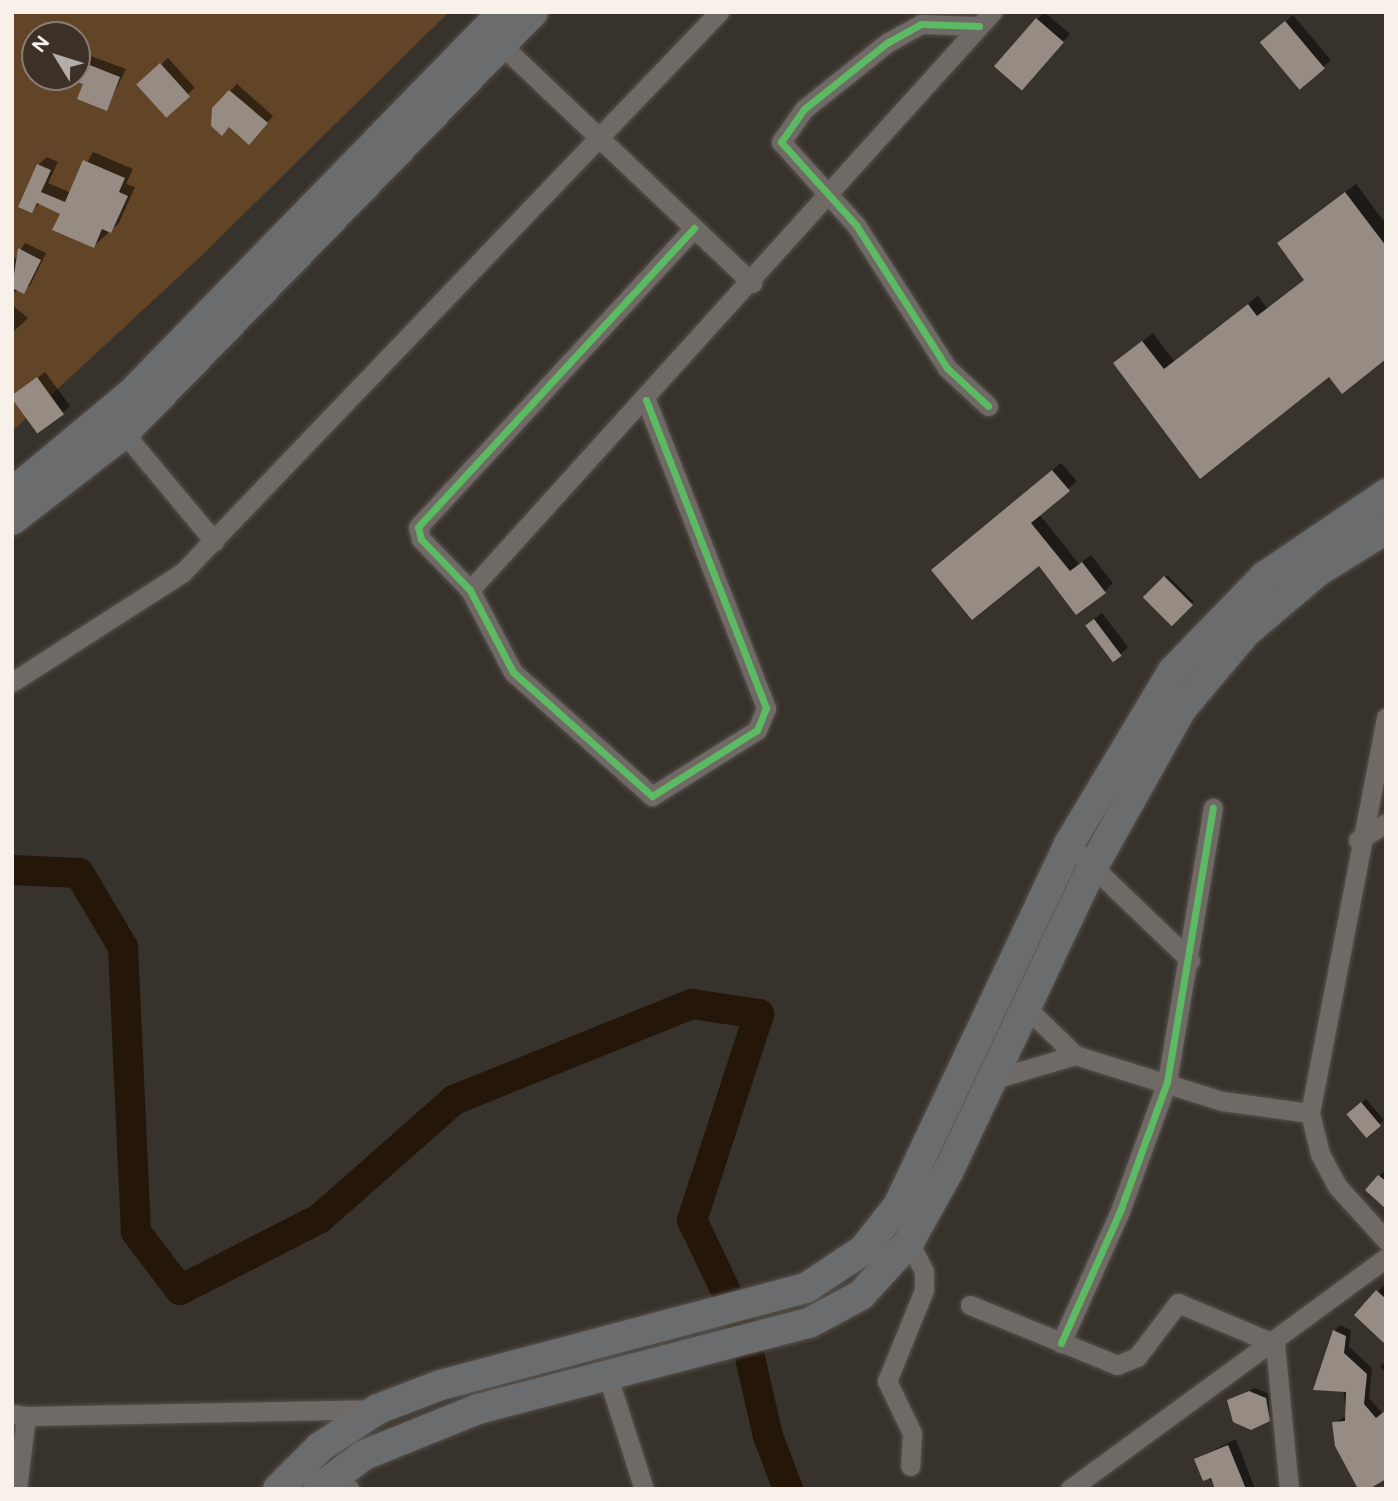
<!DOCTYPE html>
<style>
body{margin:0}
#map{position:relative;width:1398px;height:1501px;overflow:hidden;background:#38322c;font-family:Figtree,sans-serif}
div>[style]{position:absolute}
.green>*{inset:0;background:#624427}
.shadow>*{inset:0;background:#0007;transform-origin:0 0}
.river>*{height:30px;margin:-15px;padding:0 15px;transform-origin:15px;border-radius:15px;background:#241608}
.building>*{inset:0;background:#968c83;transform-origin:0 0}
.roads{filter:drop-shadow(0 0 2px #57514c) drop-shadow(0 0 2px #57514c)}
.street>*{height:19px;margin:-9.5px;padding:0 9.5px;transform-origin:9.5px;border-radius:9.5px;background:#6f6a66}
.primary>*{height:30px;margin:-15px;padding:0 15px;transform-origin:15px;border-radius:15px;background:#6b6c6d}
.cycleway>*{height:7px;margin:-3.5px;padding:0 3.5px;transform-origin:3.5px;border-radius:3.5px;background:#5cba63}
span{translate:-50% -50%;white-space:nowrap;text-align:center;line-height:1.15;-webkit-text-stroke:7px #3d3127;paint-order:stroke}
.frame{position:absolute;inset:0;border:14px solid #f8f1ea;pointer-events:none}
.north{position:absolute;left:21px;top:21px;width:70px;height:70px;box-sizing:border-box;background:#3d3127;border:2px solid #887e75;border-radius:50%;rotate:308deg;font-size:19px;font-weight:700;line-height:28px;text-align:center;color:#f8f1ea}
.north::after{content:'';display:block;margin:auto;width:24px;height:32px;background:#b5aea8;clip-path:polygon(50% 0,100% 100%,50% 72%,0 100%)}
</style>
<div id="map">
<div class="green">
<i style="clip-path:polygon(evenodd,12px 12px,449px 12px,198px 259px,12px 431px,12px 12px,35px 35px,77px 35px,77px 77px,35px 77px,35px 35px)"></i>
</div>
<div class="shadow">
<i style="clip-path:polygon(1044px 12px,1070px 34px,1028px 81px,996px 66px)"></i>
<i style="clip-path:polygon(1293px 15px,1331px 60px,1300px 87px,1269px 36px)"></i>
<i style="clip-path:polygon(77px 51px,126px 69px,106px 109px,85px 83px,69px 77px,77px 77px)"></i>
<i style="left:168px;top:58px;width:40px;height:40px;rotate:48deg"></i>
<i style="clip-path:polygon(237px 84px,273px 116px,256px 135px,230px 125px,230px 91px)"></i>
<i style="clip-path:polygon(93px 152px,133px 169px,126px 184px,135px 187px,119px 223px,94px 246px,62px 213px,40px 203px,32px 211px,38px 165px,47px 157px,58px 162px,48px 183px,71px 193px)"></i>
<i style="clip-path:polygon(1356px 184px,1386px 224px,1386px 358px,1329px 374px,1201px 477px,1116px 363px,1153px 333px,1174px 361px,1258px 296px,1267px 308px,1306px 279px,1289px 234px)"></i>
<i style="clip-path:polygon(25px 243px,46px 253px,30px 286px,12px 293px,12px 263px)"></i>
<i style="clip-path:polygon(12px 305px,28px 318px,12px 333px)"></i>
<i style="clip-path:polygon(45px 372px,70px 406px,63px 413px,14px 397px)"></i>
<i style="clip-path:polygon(1061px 463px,1077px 481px,1039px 514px,1079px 564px,1091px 555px,1113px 583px,1105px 591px,1040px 564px,941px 563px)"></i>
<i style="left:1167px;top:575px;width:38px;height:31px;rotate:45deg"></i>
<i style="clip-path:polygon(1102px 613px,1128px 647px,1113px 661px,1094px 619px)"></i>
<i style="clip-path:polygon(1366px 1099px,1384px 1120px,1367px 1135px,1353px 1110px)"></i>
<i style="clip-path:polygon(1385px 1170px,1386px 1171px,1386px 1207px,1367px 1190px)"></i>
<i style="clip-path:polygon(1383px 1286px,1386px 1288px,1386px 1343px,1356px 1315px)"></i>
<i style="clip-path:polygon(1340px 1325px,1351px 1330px,1349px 1347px,1372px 1368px,1369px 1398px,1383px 1414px,1386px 1457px,1334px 1423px,1347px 1416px,1334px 1331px)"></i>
<i style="clip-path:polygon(1386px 1361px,1386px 1372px,1380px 1367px)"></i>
<i style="clip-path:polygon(1254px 1388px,1270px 1394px,1269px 1419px,1229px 1401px)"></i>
<i style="clip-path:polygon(1236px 1439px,1255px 1489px,1217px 1489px,1196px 1459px)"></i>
</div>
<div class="river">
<i style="left:12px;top:870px;width:67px;rotate:2.6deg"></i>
<i style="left:79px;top:873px;width:86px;rotate:59.3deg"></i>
<i style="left:123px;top:947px;width:285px;rotate:87.4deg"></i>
<i style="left:136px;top:1232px;width:73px;rotate:52.8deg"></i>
<i style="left:180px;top:1290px;width:156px;rotate:-27.1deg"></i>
<i style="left:319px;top:1219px;width:180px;rotate:-41.4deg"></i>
<i style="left:454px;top:1100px;width:257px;rotate:-22deg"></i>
<i style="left:692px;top:1004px;width:68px;rotate:8.5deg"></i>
<i style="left:759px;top:1014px;width:217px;rotate:108deg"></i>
<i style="left:692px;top:1220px;width:119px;rotate:64.5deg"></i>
<i style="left:743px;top:1327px;width:112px;rotate:77.1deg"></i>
<i style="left:768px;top:1436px;width:57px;rotate:69.3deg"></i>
</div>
<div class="building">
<i style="left:1036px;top:18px;width:37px;height:64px;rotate:41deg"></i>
<i style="left:1285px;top:21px;width:62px;height:33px;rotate:50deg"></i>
<i style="clip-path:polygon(77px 60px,120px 77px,107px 111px,77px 99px,83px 84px,77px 82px)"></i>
<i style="left:160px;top:63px;width:45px;height:32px;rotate:48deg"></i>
<i style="clip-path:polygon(229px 90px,268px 123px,249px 145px,229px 127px,222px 136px,211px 126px,212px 108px)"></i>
<i style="clip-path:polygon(83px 160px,125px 178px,119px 192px,128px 196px,111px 233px,102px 229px,94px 248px,52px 230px,60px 214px,37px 203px,32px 213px,18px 207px,37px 164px,51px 170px,41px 192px,65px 202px)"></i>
<i style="clip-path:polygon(1345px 192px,1386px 246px,1386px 359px,1342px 394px,1329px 377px,1200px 479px,1113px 363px,1142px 341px,1164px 369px,1248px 304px,1257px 316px,1304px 280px,1277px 243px)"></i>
<i style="clip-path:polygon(18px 248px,41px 260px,24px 294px,12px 288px)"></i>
<i style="left:37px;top:377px;width:46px;height:33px;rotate:54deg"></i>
<i style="clip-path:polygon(1052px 470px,1070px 491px,1031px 523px,1070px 571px,1082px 562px,1106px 593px,1076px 615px,1039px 566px,972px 620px,931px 570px)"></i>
<i style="left:1164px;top:576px;width:41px;height:30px;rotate:45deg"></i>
<i style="left:1094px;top:619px;width:46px;height:11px;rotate:53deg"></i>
<i style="left:1361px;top:1102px;width:31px;height:19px;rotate:50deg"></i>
<i style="clip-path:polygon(1378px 1175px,1386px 1181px,1386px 1209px,1365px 1190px)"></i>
<i style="clip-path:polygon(1376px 1290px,1386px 1299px,1386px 1345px,1354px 1315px)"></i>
<i style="clip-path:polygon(1333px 1330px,1346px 1336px,1344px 1353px,1367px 1374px,1364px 1404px,1376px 1418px,1386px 1410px,1386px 1479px,1369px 1489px,1358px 1489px,1335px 1446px,1332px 1422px,1345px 1421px,1346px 1392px,1313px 1390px)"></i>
<i style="clip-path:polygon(1249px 1391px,1266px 1398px,1270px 1421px,1251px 1430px,1233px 1422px,1227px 1400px)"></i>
<i style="clip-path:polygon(1228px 1445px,1246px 1489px,1215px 1489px,1211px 1478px,1203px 1481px,1194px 1459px)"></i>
</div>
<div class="roads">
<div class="street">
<i style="left:979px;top:26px;width:58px;rotate:-178deg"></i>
<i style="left:921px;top:24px;width:38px;rotate:151deg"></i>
<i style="left:888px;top:42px;width:107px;rotate:141.4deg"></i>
<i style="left:804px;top:109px;width:40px;rotate:124.9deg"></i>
<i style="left:781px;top:142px;width:112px;rotate:47.9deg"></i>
<i style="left:856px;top:225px;width:169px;rotate:57.5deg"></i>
<i style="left:947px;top:368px;width:56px;rotate:42.8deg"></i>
<i style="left:494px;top:38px;width:356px;rotate:43.5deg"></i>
<i style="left:646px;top:400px;width:331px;rotate:68.7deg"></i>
<i style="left:766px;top:708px;width:24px;rotate:112deg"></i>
<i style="left:757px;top:730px;width:124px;rotate:147.8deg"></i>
<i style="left:652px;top:796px;width:186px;rotate:-138.3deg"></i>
<i style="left:513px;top:672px;width:93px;rotate:-117.7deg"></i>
<i style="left:470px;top:590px;width:71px;rotate:-133.9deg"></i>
<i style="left:421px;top:539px;width:12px;rotate:-104deg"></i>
<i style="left:418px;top:527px;width:407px;rotate:-47.3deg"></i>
<i style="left:124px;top:433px;width:141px;rotate:50.2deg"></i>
<i style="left:470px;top:590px;width:779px;rotate:-47.91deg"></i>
<i style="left:12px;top:682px;width:202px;rotate:-32.7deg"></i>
<i style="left:182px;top:573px;width:777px;rotate:-46.25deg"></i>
<i style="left:1358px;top:840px;width:33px;rotate:-31deg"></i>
<i style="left:1069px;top:844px;width:168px;rotate:43.8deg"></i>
<i style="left:1028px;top:1009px;width:66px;rotate:44.4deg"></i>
<i style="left:1075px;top:1055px;width:154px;rotate:17.4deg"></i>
<i style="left:1222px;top:1101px;width:89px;rotate:7.8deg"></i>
<i style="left:1310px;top:1113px;width:42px;rotate:76.3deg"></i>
<i style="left:1320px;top:1154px;width:36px;rotate:62deg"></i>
<i style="left:1337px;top:1186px;width:73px;rotate:47.8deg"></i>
<i style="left:998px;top:1078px;width:80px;rotate:-16.6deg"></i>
<i style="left:1310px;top:1113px;width:403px;rotate:-79.1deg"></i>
<i style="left:909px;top:1242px;width:34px;rotate:63deg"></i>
<i style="left:924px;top:1272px;width:18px;rotate:90deg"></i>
<i style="left:924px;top:1290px;width:98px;rotate:112.1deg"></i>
<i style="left:887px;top:1381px;width:58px;rotate:64.3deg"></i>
<i style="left:912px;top:1433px;width:33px;rotate:93deg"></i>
<i style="left:970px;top:1305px;width:159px;rotate:22.2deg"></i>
<i style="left:1117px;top:1365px;width:22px;rotate:-22deg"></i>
<i style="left:1137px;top:1357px;width:68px;rotate:-52.8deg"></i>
<i style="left:1178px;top:1303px;width:105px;rotate:22.9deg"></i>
<i style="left:1275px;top:1344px;width:146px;rotate:84.5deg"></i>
<i style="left:1061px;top:1343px;width:145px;rotate:-65.9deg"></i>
<i style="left:1120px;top:1211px;width:137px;rotate:-70deg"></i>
<i style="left:1167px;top:1082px;width:278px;rotate:-80.5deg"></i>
<i style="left:607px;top:1374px;width:121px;rotate:72.2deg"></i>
<i style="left:12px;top:1414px;width:14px;rotate:8deg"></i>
<i style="left:26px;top:1416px;width:74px;rotate:97deg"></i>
<i style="left:26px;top:1416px;width:349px;rotate:-1.1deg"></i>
<i style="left:326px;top:1480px;width:25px;rotate:21deg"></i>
<i style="left:1070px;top:1489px;width:391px;rotate:-36.2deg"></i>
</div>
<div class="primary">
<i style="left:12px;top:493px;width:155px;rotate:-39.8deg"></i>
<i style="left:131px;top:394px;width:533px;rotate:-45.76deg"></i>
<i style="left:12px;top:520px;width:142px;rotate:-37.8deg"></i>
<i style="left:124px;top:433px;width:587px;rotate:-45.83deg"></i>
<i style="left:278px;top:1489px;width:59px;rotate:-45deg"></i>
<i style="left:320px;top:1447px;width:69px;rotate:-33.2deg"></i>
<i style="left:378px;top:1409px;width:67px;rotate:-20.9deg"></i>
<i style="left:441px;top:1385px;width:378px;rotate:-14.9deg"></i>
<i style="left:806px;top:1288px;width:69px;rotate:-33.7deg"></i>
<i style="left:863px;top:1250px;width:56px;rotate:-51.5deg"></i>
<i style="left:898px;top:1206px;width:400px;rotate:-64.7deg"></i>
<i style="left:1069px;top:844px;width:202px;rotate:-59deg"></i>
<i style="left:1173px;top:671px;width:131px;rotate:-45.9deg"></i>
<i style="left:1264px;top:577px;width:148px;rotate:-34.2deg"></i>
<i style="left:318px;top:1489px;width:57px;rotate:-36.5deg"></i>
<i style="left:364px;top:1455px;width:123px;rotate:-22deg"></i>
<i style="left:478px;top:1409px;width:342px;rotate:-14.6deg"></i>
<i style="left:809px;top:1323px;width:59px;rotate:-28.3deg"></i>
<i style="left:861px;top:1295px;width:72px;rotate:-47.8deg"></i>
<i style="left:909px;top:1242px;width:82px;rotate:-60.9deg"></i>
<i style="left:949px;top:1170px;width:332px;rotate:-64.7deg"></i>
<i style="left:1091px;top:870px;width:186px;rotate:-60.7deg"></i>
<i style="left:1182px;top:708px;width:99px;rotate:-49.9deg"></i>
<i style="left:1246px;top:632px;width:94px;rotate:-40.3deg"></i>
<i style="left:1318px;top:571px;width:80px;rotate:-31.7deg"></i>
</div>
</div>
<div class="cycleway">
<i style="left:979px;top:26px;width:58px;rotate:-178deg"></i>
<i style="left:921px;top:24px;width:38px;rotate:151deg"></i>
<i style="left:888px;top:42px;width:107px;rotate:141.4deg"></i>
<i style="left:804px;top:109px;width:40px;rotate:124.9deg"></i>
<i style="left:781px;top:142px;width:112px;rotate:47.9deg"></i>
<i style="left:856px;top:225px;width:169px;rotate:57.5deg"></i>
<i style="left:947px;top:368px;width:56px;rotate:42.8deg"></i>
<i style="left:646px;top:400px;width:331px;rotate:68.7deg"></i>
<i style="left:766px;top:708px;width:24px;rotate:112deg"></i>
<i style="left:757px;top:730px;width:124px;rotate:147.8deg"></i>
<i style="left:652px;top:796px;width:186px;rotate:-138.3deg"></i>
<i style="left:513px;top:672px;width:93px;rotate:-117.7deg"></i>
<i style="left:470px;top:590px;width:71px;rotate:-133.9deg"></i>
<i style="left:421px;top:539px;width:12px;rotate:-104deg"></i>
<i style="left:418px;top:527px;width:407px;rotate:-47.3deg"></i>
<i style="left:1061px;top:1343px;width:145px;rotate:-65.9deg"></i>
<i style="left:1120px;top:1211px;width:137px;rotate:-70deg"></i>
<i style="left:1167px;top:1082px;width:278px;rotate:-80.5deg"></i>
</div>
<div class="frame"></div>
<div class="north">N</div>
</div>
